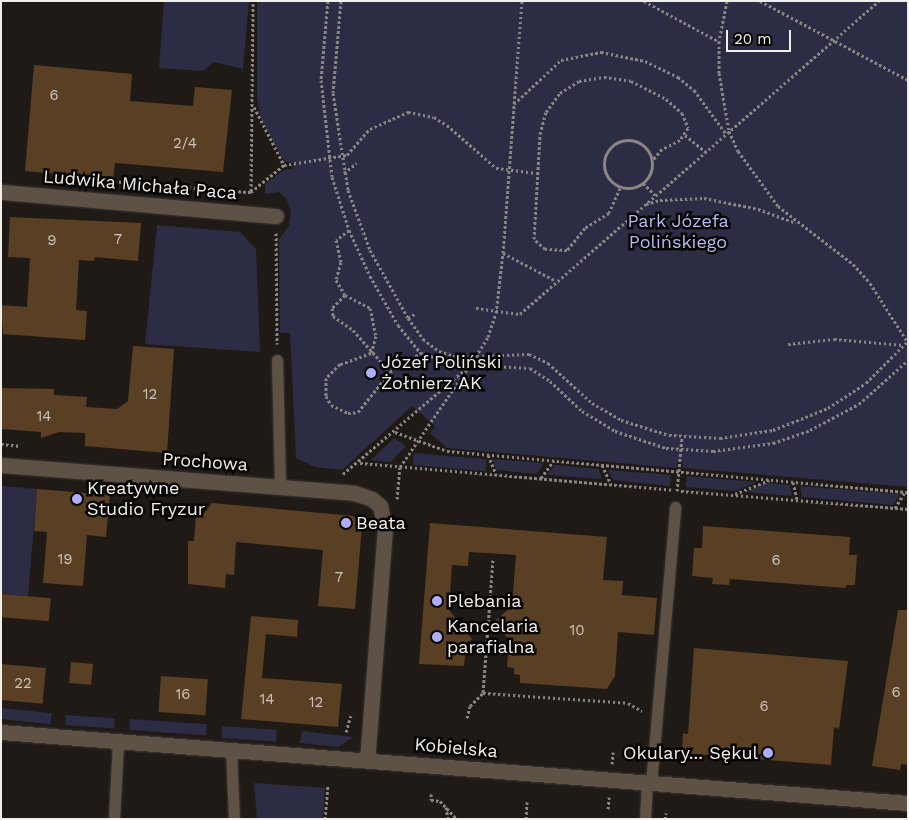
<!DOCTYPE html>
<meta charset="utf-8">
<style>
body{margin:0}
#map{position:relative;width:909px;height:820px;overflow:hidden;background:#1f1a16;font-family:"Work Sans",sans-serif}
div>[style]{position:absolute}
.green>*{inset:0;background:#2d2c45;transform-origin:0 0}
.building>*{inset:0;background:#593f24;transform-origin:0 0}
.path>*{height:3px;margin-top:-1.5px;transform-origin:0;background:repeating-linear-gradient(90deg,#8b8683 0 2.5px,transparent 0 5px)}
.path>.ring{margin:-1.5px;padding:0;box-sizing:content-box;background:none;border:3px solid #8b8683;border-radius:50%}
.roads{filter:drop-shadow(0 0 1px #3d3834) drop-shadow(0 0 1px #3d3834)}
.service>*{height:11px;margin:-5.5px;padding:0 5.5px;transform-origin:5.5px;border-radius:5.5px;background:#5e5146}
.minor>*{height:15px;margin:-7.5px;padding:0 7.5px;transform-origin:7.5px;border-radius:7.5px;background:#5e5146}
.dots>*{width:14px;height:14px;translate:-50% -50%;box-sizing:border-box;border:2px solid #070605;border-radius:50%}
span{translate:-50% -50%;white-space:nowrap;text-align:center;line-height:1.15;-webkit-text-stroke:5px #070605;paint-order:stroke}
.number-label{font-size:15px;color:#ccc2b9}
.number-label span{-webkit-text-stroke-width:0}
.street-label{font-size:18px;color:#f2eeeb}
.park-label{font-size:18px;color:#b9b8f4}
.poi-label{font-size:18px;color:#f2eeeb}
.left{translate:0 -50%;text-align:left}
.right{translate:-100% -50%;text-align:right}
.frame{position:absolute;inset:0;border:2px solid #f2eeeb;pointer-events:none}
.scale{position:absolute;left:726px;top:30px;width:65px;height:22px;box-sizing:border-box;border:2px solid #f2eeeb;border-top:0;padding-left:6px;font-size:15px;line-height:18px;white-space:nowrap;color:#f2eeeb;-webkit-text-stroke:4px #070605;paint-order:stroke}
</style>
<div id="map">
<div class="green">
<i style="clip-path:polygon(164px 1px,249px 1px,243px 69px,214px 62px,203px 71px,159px 68px)"></i>
<i style="clip-path:polygon(257px 1px,908px 1px,908px 487px,683px 468px,683px 462px,677px 462px,677px 468px,447px 448px,430px 433px,435px 426px,412px 406px,342px 470px,315px 467px,296px 458px,290px 333px,280px 333px,279px 239px,289px 226px,291px 212px,286px 198px,279px 192px,265px 194px,265px 184px,284px 170px,293px 169px,293px 163px,284px 161px,261px 119px,257px 98px)"></i>
<i style="clip-path:polygon(157px 225px,240px 232px,256px 249px,260px 352px,145px 344px)"></i>
<i style="clip-path:polygon(394px 438px,406px 446px,391px 462px,371px 460px)"></i>
<i style="left:414px;top:453px;width:73px;height:12px;rotate:5deg"></i>
<i style="clip-path:polygon(492px 459px,544px 463px,537px 474px,496px 470px)"></i>
<i style="clip-path:polygon(555px 465px,599px 469px,602px 479px,547px 475px)"></i>
<i style="clip-path:polygon(608px 470px,671px 475px,670px 486px,613px 480px)"></i>
<i style="clip-path:polygon(687px 476px,757px 482px,735px 491px,686px 487px)"></i>
<i style="clip-path:polygon(766px 483px,790px 485px,792px 496px,746px 492px)"></i>
<i style="clip-path:polygon(1px 486px,37px 489px,28px 596px,1px 594px)"></i>
<i style="clip-path:polygon(800px 486px,900px 494px,893px 505px,802px 497px)"></i>
<i style="left:1px;top:708px;width:51px;height:11px;rotate:6deg"></i>
<i style="left:66px;top:715px;width:49px;height:10px;rotate:4deg"></i>
<i style="left:130px;top:719px;width:77px;height:11px;rotate:4deg"></i>
<i style="left:222px;top:726px;width:55px;height:12px;rotate:4deg"></i>
<i style="clip-path:polygon(302px 731px,353px 737px,338px 747px,300px 743px)"></i>
<i style="clip-path:polygon(254px 783px,325px 788px,323px 819px,257px 819px)"></i>
</div>
<div class="building">
<i style="clip-path:polygon(34px 65px,132px 74px,130px 101px,193px 106px,195px 87px,232px 90px,223px 172px,115px 163px,113px 179px,25px 171px)"></i>
<i style="clip-path:polygon(10px 217px,141px 223px,138px 261px,95px 257px,94px 261px,79px 260px,76px 310px,87px 311px,85px 340px,3px 334px,1px 305px,27px 307px,29px 275px,30px 258px,8px 257px)"></i>
<i style="clip-path:polygon(133px 346px,174px 349px,167px 453px,85px 446px,85px 433px,59px 432px,41px 438px,41px 432px,1px 429px,1px 388px,54px 389px,54px 395px,87px 397px,86px 407px,117px 409px,128px 401px)"></i>
<i style="clip-path:polygon(37px 489px,110px 495px,106px 537px,87px 535px,83px 586px,43px 583px,47px 532px,34px 531px)"></i>
<i style="clip-path:polygon(212px 503px,353px 516px,362px 526px,355px 609px,318px 606px,323px 550px,236px 542px,234px 575px,226px 574px,225px 588px,188px 584px,188px 541px,194px 541px,196px 516px,201px 517px)"></i>
<i style="clip-path:polygon(430px 523px,607px 537px,603px 580px,623px 581px,622px 595px,657px 598px,654px 635px,618px 632px,615px 676px,607px 689px,520px 683px,520px 675px,514px 674px,514px 668px,507px 667px,509px 639px,496px 628px,495px 621px,512px 606px,516px 555px,469px 552px,468px 566px,452px 565px,449px 610px,472px 639px,466px 645px,464px 666px,419px 664px)"></i>
<i style="clip-path:polygon(703px 526px,850px 537px,849px 555px,857px 555px,855px 585px,846px 585px,846px 588px,730px 579px,729px 585px,712px 584px,713px 578px,692px 576px,694px 548px,702px 548px)"></i>
<i style="left:1px;top:594px;width:50px;height:23px;rotate:5deg"></i>
<i style="clip-path:polygon(898px 610px,908px 610px,908px 765px,901px 764px,900px 770px,872px 766px)"></i>
<i style="clip-path:polygon(251px 616px,298px 620px,297px 637px,266px 634px,262px 678px,342px 684px,338px 727px,241px 719px)"></i>
<i style="clip-path:polygon(694px 648px,848px 661px,839px 729px,834px 727px,831px 765px,682px 753px,683px 733px,688px 734px)"></i>
<i style="left:71px;top:662px;width:22px;height:21px;rotate:5deg"></i>
<i style="left:1px;top:664px;width:45px;height:36px;rotate:5deg"></i>
<i style="left:161px;top:676px;width:47px;height:36px;rotate:4deg"></i>
</div>
<div class="path">
<i style="left:328px;top:1px;width:79px;rotate:95.1deg"></i>
<i style="left:321px;top:80px;width:98px;rotate:83.5deg"></i>
<i style="left:332px;top:177px;width:56px;rotate:72.2deg"></i>
<i style="left:349px;top:230px;width:51px;rotate:65.5deg"></i>
<i style="left:370px;top:276px;width:56px;rotate:60.3deg"></i>
<i style="left:398px;top:325px;width:36px;rotate:51deg"></i>
<i style="left:421px;top:353px;width:35px;rotate:18deg"></i>
<i style="left:454px;top:364px;width:76px;rotate:3deg"></i>
<i style="left:530px;top:368px;width:24px;rotate:33deg"></i>
<i style="left:550px;top:381px;width:44px;rotate:43.2deg"></i>
<i style="left:582px;top:411px;width:39px;rotate:31deg"></i>
<i style="left:615px;top:431px;width:54px;rotate:18.4deg"></i>
<i style="left:666px;top:448px;width:47px;rotate:3.7deg"></i>
<i style="left:713px;top:451px;width:61px;rotate:-7.6deg"></i>
<i style="left:773px;top:443px;width:39px;rotate:-19deg"></i>
<i style="left:810px;top:430px;width:55px;rotate:-28deg"></i>
<i style="left:859px;top:404px;width:66px;rotate:-41.9deg"></i>
<i style="left:341px;top:1px;width:92px;rotate:95deg"></i>
<i style="left:333px;top:93px;width:98px;rotate:81.2deg"></i>
<i style="left:348px;top:190px;width:64px;rotate:69.9deg"></i>
<i style="left:370px;top:250px;width:78px;rotate:60.8deg"></i>
<i style="left:408px;top:318px;width:26px;rotate:54deg"></i>
<i style="left:423px;top:339px;width:20px;rotate:37deg"></i>
<i style="left:439px;top:351px;width:19px;rotate:18deg"></i>
<i style="left:457px;top:357px;width:72px;rotate:-2.4deg"></i>
<i style="left:529px;top:354px;width:21px;rotate:25deg"></i>
<i style="left:548px;top:363px;width:59px;rotate:42.3deg"></i>
<i style="left:592px;top:403px;width:34px;rotate:30deg"></i>
<i style="left:621px;top:420px;width:50px;rotate:17.4deg"></i>
<i style="left:669px;top:435px;width:51px;rotate:3.4deg"></i>
<i style="left:720px;top:438px;width:54px;rotate:-8.6deg"></i>
<i style="left:773px;top:430px;width:59px;rotate:-21.8deg"></i>
<i style="left:828px;top:408px;width:45px;rotate:-33.3deg"></i>
<i style="left:866px;top:383px;width:59px;rotate:-45deg"></i>
<i style="left:644px;top:1px;width:84px;rotate:28.4deg"></i>
<i style="left:727px;top:1px;width:41px;rotate:101.3deg"></i>
<i style="left:719px;top:41px;width:32px;rotate:90deg"></i>
<i style="left:719px;top:73px;width:59px;rotate:80.2deg"></i>
<i style="left:729px;top:131px;width:22px;rotate:66deg"></i>
<i style="left:738px;top:151px;width:68px;rotate:54deg"></i>
<i style="left:778px;top:206px;width:95px;rotate:37.7deg"></i>
<i style="left:853px;top:264px;width:25px;rotate:48deg"></i>
<i style="left:870px;top:283px;width:69px;rotate:57.5deg"></i>
<i style="left:760px;top:1px;width:168px;rotate:28.1deg"></i>
<i style="left:514px;top:104px;width:64px;rotate:-43.1deg"></i>
<i style="left:561px;top:60px;width:41px;rotate:-11.3deg"></i>
<i style="left:601px;top:52px;width:45px;rotate:11.6deg"></i>
<i style="left:645px;top:61px;width:37px;rotate:26deg"></i>
<i style="left:678px;top:77px;width:21px;rotate:39deg"></i>
<i style="left:694px;top:90px;width:54px;rotate:54deg"></i>
<i style="left:254px;top:107px;width:65px;rotate:62.7deg"></i>
<i style="left:685px;top:135px;width:27px;rotate:39deg"></i>
<i class="ring" style="left:604px;top:140px;width:45px;height:45px"></i>
<i style="left:344px;top:173px;width:16px;rotate:-38deg"></i>
<i style="left:59px;top:177px;width:193px;rotate:4.5deg"></i>
<i style="left:251px;top:192px;width:43px;rotate:-39.3deg"></i>
<i style="left:284px;top:165px;width:64px;rotate:-9deg"></i>
<i style="left:347px;top:155px;width:35px;rotate:-49deg"></i>
<i style="left:370px;top:129px;width:42px;rotate:-24.1deg"></i>
<i style="left:408px;top:112px;width:26px;rotate:11deg"></i>
<i style="left:434px;top:117px;width:15px;rotate:32deg"></i>
<i style="left:447px;top:125px;width:65px;rotate:41.3deg"></i>
<i style="left:496px;top:168px;width:41px;rotate:7deg"></i>
<i style="left:643px;top:183px;width:17px;rotate:45deg"></i>
<i style="left:620px;top:188px;width:27px;rotate:114deg"></i>
<i style="left:609px;top:213px;width:28px;rotate:148deg"></i>
<i style="left:585px;top:228px;width:28px;rotate:129deg"></i>
<i style="left:567px;top:250px;width:22px;rotate:-177deg"></i>
<i style="left:545px;top:249px;width:15px;rotate:-138deg"></i>
<i style="left:534px;top:239px;width:105px;rotate:-86.7deg"></i>
<i style="left:540px;top:134px;width:23px;rotate:-75deg"></i>
<i style="left:546px;top:112px;width:24px;rotate:-54deg"></i>
<i style="left:560px;top:93px;width:22px;rotate:-32deg"></i>
<i style="left:579px;top:81px;width:25px;rotate:-9deg"></i>
<i style="left:604px;top:77px;width:27px;rotate:8deg"></i>
<i style="left:631px;top:81px;width:39px;rotate:27deg"></i>
<i style="left:666px;top:99px;width:21px;rotate:41deg"></i>
<i style="left:682px;top:113px;width:16px;rotate:68deg"></i>
<i style="left:688px;top:128px;width:14px;rotate:124deg"></i>
<i style="left:680px;top:140px;width:20px;rotate:153deg"></i>
<i style="left:662px;top:149px;width:16px;rotate:130deg"></i>
<i style="left:251px;top:191px;width:190px;rotate:-89.4deg"></i>
<i style="left:646px;top:204px;width:15px;rotate:-16deg"></i>
<i style="left:660px;top:200px;width:44px;rotate:-2.6deg"></i>
<i style="left:704px;top:198px;width:55px;rotate:11.5deg"></i>
<i style="left:758px;top:209px;width:40px;rotate:20.2deg"></i>
<i style="left:349px;top:230px;width:16px;rotate:142deg"></i>
<i style="left:336px;top:240px;width:23px;rotate:77deg"></i>
<i style="left:341px;top:262px;width:19px;rotate:106deg"></i>
<i style="left:336px;top:280px;width:17px;rotate:59deg"></i>
<i style="left:345px;top:295px;width:28px;rotate:27deg"></i>
<i style="left:370px;top:308px;width:29px;rotate:78deg"></i>
<i style="left:376px;top:336px;width:18px;rotate:106deg"></i>
<i style="left:371px;top:353px;width:33px;rotate:160deg"></i>
<i style="left:340px;top:364px;width:20px;rotate:135deg"></i>
<i style="left:326px;top:378px;width:18px;rotate:90deg"></i>
<i style="left:326px;top:396px;width:10px;rotate:61deg"></i>
<i style="left:331px;top:405px;width:19px;rotate:25deg"></i>
<i style="left:348px;top:413px;width:10px;rotate:-6deg"></i>
<i style="left:358px;top:412px;width:51px;rotate:-51.3deg"></i>
<i style="left:390px;top:372px;width:36px;rotate:-32deg"></i>
<i style="left:276px;top:233px;width:111px;rotate:89.5deg"></i>
<i style="left:503px;top:253px;width:60px;rotate:27.8deg"></i>
<i style="left:345px;top:295px;width:18px;rotate:135deg"></i>
<i style="left:332px;top:308px;width:8px;rotate:83deg"></i>
<i style="left:333px;top:316px;width:24px;rotate:35deg"></i>
<i style="left:353px;top:330px;width:56px;rotate:48.6deg"></i>
<i style="left:476px;top:308px;width:44px;rotate:7.8deg"></i>
<i style="left:520px;top:314px;width:476px;rotate:-41.1deg"></i>
<i style="left:408px;top:318px;width:8px;rotate:-30deg"></i>
<i style="left:788px;top:344px;width:46px;rotate:-6.2deg"></i>
<i style="left:834px;top:339px;width:70px;rotate:4.9deg"></i>
<i style="left:395px;top:432px;width:55px;rotate:20.1deg"></i>
<i style="left:447px;top:451px;width:463px;rotate:5.1deg"></i>
<i style="left:1px;top:444px;width:20px;rotate:6deg"></i>
<i style="left:488px;top:455px;width:21px;rotate:67deg"></i>
<i style="left:360px;top:463px;width:313px;rotate:4.9deg"></i>
<i style="left:602px;top:465px;width:21px;rotate:65deg"></i>
<i style="left:343px;top:474px;width:167px;rotate:-40.6deg"></i>
<i style="left:470px;top:365px;width:33px;rotate:-57deg"></i>
<i style="left:488px;top:337px;width:25px;rotate:-72deg"></i>
<i style="left:496px;top:313px;width:60px;rotate:-83.3deg"></i>
<i style="left:503px;top:253px;width:253px;rotate:-85.7deg"></i>
<i style="left:541px;top:478px;width:22px;rotate:-54deg"></i>
<i style="left:793px;top:482px;width:18px;rotate:77deg"></i>
<i style="left:677px;top:491px;width:54px;rotate:-84.7deg"></i>
<i style="left:681px;top:491px;width:228px;rotate:4.5deg"></i>
<i style="left:735px;top:494px;width:37px;rotate:-22deg"></i>
<i style="left:397px;top:499px;width:32px;rotate:-85deg"></i>
<i style="left:400px;top:467px;width:119px;rotate:-55.6deg"></i>
<i style="left:895px;top:508px;width:19px;rotate:-58deg"></i>
<i style="left:493px;top:560px;width:133px;rotate:94.3deg"></i>
<i style="left:483px;top:693px;width:145px;rotate:3.9deg"></i>
<i style="left:628px;top:703px;width:16px;rotate:30deg"></i>
<i style="left:467px;top:718px;width:12px;rotate:-76deg"></i>
<i style="left:470px;top:706px;width:18px;rotate:-45deg"></i>
<i style="left:346px;top:732px;width:17px;rotate:-73deg"></i>
<i style="left:612px;top:764px;width:12px;rotate:-85deg"></i>
<i style="left:431px;top:794px;width:6px;rotate:90deg"></i>
<i style="left:431px;top:800px;width:9px;rotate:6deg"></i>
<i style="left:440px;top:801px;width:25px;rotate:47deg"></i>
<i style="left:446px;top:807px;width:12px;rotate:81deg"></i>
<i style="left:608px;top:809px;width:12px;rotate:-85deg"></i>
<i style="left:325px;top:819px;width:34px;rotate:-85deg"></i>
<i style="left:526px;top:819px;width:17px;rotate:-87deg"></i>
<i style="left:665px;top:819px;width:6px;rotate:-81deg"></i>
</div>
<div class="roads">
<div class="service">
<i style="left:277px;top:360px;width:127px;rotate:88.6deg"></i>
<i style="left:231px;top:750px;width:69px;rotate:87.5deg"></i>
<i style="left:651px;top:784px;width:278px;rotate:-85deg"></i>
<i style="left:114px;top:819px;width:77px;rotate:-87deg"></i>
<i style="left:645px;top:819px;width:36px;rotate:-87deg"></i>
</div>
<div class="minor">
<i style="left:1px;top:192px;width:276px;rotate:5deg"></i>
<i style="left:1px;top:465px;width:354px;rotate:4.5deg"></i>
<i style="left:354px;top:493px;width:19px;rotate:18deg"></i>
<i style="left:372px;top:499px;width:11px;rotate:41deg"></i>
<i style="left:380px;top:506px;width:23px;rotate:77deg"></i>
<i style="left:385px;top:528px;width:233px;rotate:94.4deg"></i>
<i style="left:1px;top:732px;width:910px;rotate:4.48deg"></i>
</div>
</div>
<div class="dots">
<i style="left:371px;top:373px;background:#b0aefa"></i>
<i style="left:77px;top:499px;background:#b0aefa"></i>
<i style="left:346px;top:523px;background:#b0aefa"></i>
<i style="left:437px;top:601px;background:#b0aefa"></i>
<i style="left:437px;top:637px;background:#b0aefa"></i>
<i style="left:768px;top:753px;background:#b0aefa"></i>
</div>
<div class="number-label">
<span style="left:54px;top:96px">6</span>
<span style="left:185px;top:144px">2/4</span>
<span style="left:118px;top:240px">7</span>
<span style="left:52px;top:241px">9</span>
<span style="left:150px;top:395px">12</span>
<span style="left:44px;top:417px">14</span>
<span style="left:65px;top:560px">19</span>
<span style="left:776px;top:561px">6</span>
<span style="left:339px;top:578px">7</span>
<span style="left:577px;top:631px">10</span>
<span style="left:23px;top:684px">22</span>
<span style="left:896px;top:693px">6</span>
<span style="left:183px;top:695px">16</span>
<span style="left:267px;top:700px">14</span>
<span style="left:316px;top:703px">12</span>
<span style="left:764px;top:707px">6</span>
</div>
<div class="street-label">
<span style="left:140px;top:185px;rotate:5deg">Ludwika Michała Paca</span>
<span style="left:205px;top:462px;rotate:4deg">Prochowa</span>
<span style="left:456px;top:748px;rotate:5deg">Kobielska</span>
</div>
<div class="park-label">
<span style="left:678px;top:232px">Park Józefa<br>Polińskiego</span>
</div>
<div class="poi-label">
<span class="left" style="left:381px;top:373px">Józef Poliński<br>Żołnierz AK</span>
<span class="left" style="left:87px;top:499px">Kreatywne<br>Studio Fryzur</span>
<span class="left" style="left:356px;top:523px">Beata</span>
<span class="left" style="left:447px;top:601px">Plebania</span>
<span class="left" style="left:447px;top:637px">Kancelaria<br>parafialna</span>
<span class="right" style="left:758px;top:753px">Okulary... Sękul</span>
</div>
<div class="frame"></div>
<div class="scale">20 m</div>
</div>
